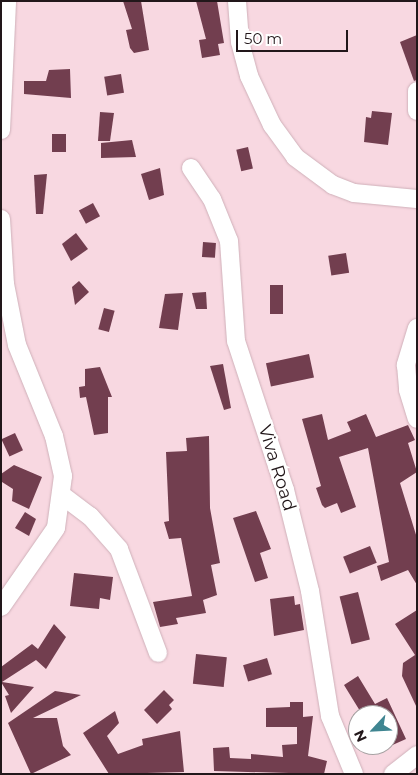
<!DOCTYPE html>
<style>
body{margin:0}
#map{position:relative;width:418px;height:775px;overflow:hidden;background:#f8d8e1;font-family:Montserrat,sans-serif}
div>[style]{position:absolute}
.building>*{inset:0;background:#723e4f;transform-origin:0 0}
.roads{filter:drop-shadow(0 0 1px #cfb0b9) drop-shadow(0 0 1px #cfb0b9)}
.minor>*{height:18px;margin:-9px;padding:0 9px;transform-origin:9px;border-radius:9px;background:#fff}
span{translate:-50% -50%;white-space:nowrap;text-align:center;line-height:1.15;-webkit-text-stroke:5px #fff;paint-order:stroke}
.street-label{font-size:18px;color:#22171a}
.frame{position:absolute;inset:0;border:2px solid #22171a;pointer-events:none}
.north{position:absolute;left:348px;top:705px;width:50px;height:50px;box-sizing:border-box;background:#fff;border:1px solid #a7a2a3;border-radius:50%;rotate:245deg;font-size:14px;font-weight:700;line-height:20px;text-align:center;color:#22171a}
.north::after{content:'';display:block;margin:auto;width:18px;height:22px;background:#3f8591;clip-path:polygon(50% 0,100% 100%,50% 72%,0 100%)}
.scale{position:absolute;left:236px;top:30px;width:112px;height:22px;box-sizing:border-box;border:2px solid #22171a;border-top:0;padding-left:6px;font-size:15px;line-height:18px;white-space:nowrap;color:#22171a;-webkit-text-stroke:4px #fff;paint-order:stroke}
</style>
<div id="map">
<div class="building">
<i style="clip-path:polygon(123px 1px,141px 1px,149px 50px,134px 53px,130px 48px,126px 30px,132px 29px)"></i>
<i style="clip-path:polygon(196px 1px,217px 1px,224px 43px,218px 44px,220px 55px,202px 58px,199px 40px,206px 39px)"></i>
<i style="clip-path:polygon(417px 35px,417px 80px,414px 81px,400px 42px)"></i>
<i style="clip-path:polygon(70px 69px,71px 98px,24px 94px,24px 81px,46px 81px,49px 70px)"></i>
<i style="left:121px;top:74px;width:19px;height:17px;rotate:81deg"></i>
<i style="clip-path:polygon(372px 111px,392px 113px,388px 145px,364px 142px,366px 117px,371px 118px)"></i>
<i style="clip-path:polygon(100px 112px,114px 113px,110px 141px,98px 141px)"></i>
<i style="left:52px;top:134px;width:14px;height:18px"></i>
<i style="clip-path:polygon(132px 140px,136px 157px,101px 158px,101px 143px)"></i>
<i style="left:248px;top:147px;width:22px;height:12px;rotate:77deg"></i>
<i style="clip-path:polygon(160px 168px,164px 195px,149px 200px,141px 174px)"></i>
<i style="clip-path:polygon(47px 174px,43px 214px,36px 214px,34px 175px)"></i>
<i style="left:93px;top:203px;width:15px;height:16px;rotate:62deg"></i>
<i style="clip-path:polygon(76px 233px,88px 249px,71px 261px,62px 244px)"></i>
<i style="left:203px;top:242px;width:13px;height:15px;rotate:4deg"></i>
<i style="left:346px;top:253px;width:20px;height:18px;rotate:81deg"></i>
<i style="clip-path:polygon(79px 281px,89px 292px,75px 305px,72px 287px)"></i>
<i style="left:270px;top:285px;width:13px;height:29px"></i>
<i style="clip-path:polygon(206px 292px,207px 309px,196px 309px,192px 293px)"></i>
<i style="clip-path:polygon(183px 293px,178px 330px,159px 328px,165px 294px)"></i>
<i style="left:104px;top:308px;width:11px;height:22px;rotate:15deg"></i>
<i style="left:309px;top:354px;width:24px;height:44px;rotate:78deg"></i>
<i style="clip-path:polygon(223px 364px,231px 408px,224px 410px,210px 366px)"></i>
<i style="clip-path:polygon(100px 367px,112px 397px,108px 397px,108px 433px,94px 435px,86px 397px,80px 398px,79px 387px,85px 386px,85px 369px)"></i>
<i style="clip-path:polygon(322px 414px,328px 440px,351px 431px,347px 422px,366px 414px,376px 437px,408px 425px,415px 440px,408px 443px,417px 472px,400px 483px,417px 538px,417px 585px,408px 570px,381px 581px,377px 566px,389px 562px,368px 448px,339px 457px,356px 507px,341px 513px,337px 503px,325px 508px,322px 505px,316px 488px,321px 486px,302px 419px)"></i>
<i style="left:15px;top:433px;width:19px;height:15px;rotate:65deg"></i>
<i style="clip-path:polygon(209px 436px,210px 508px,220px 563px,211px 565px,217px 595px,203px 600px,206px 613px,176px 618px,178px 624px,160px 627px,153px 602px,192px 596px,181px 538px,169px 539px,164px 522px,169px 521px,166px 452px,187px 451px,186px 438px)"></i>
<i style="clip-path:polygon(14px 465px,42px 477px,29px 509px,12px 501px,13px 489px,2px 482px,1px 474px)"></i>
<i style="clip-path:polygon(256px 511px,271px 549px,260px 553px,268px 578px,255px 582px,233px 518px)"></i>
<i style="clip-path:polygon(25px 512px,36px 519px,29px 536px,15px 528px)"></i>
<i style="left:370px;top:546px;width:18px;height:29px;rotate:68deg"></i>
<i style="clip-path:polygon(74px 573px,113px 577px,110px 600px,100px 598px,99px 609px,70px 606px)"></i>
<i style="left:358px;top:592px;width:49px;height:19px;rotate:76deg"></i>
<i style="clip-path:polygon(294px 596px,295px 605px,300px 604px,304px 630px,274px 636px,270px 599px)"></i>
<i style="clip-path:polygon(417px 610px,417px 708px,402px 676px,403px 663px,415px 655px,395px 624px)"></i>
<i style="clip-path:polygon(54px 624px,66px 637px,46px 669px,36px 660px,2px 682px,34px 687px,11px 713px,5px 696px,9px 695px,1px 682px,1px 667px,32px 644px,38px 649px)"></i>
<i style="left:196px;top:654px;width:31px;height:30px;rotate:6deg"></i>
<i style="left:267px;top:658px;width:17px;height:25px;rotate:73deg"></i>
<i style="clip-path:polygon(358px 676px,375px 704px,387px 698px,406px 739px,388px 747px,388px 715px,353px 715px,360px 711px,344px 685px)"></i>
<i style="clip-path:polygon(164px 690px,174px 700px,169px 705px,172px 709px,157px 724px,144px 710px)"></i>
<i style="clip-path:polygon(55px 691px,81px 695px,33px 718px,57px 718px,63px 746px,71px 755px,31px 774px,8px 723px)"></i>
<i style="clip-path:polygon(290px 702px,303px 702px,303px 717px,313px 716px,308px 756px,327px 761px,324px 774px,214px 771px,213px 748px,229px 747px,230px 758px,251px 759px,251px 754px,283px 757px,282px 745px,297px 744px,297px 727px,266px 727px,266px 708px,290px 707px)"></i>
<i style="clip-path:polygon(115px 711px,119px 723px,107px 736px,118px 754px,143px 745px,142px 739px,180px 731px,184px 772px,109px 774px,83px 733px)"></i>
</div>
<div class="roads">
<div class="minor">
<i style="left:237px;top:1px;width:41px;rotate:85.8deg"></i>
<i style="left:240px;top:42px;width:35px;rotate:75deg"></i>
<i style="left:249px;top:76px;width:54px;rotate:64.9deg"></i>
<i style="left:272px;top:125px;width:39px;rotate:54deg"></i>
<i style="left:295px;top:157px;width:47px;rotate:36.4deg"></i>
<i style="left:333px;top:185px;width:22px;rotate:21deg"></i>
<i style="left:354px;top:193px;width:63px;rotate:5.4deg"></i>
<i style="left:417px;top:91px;width:20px;rotate:90deg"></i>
<i style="left:1px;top:130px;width:129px;rotate:-87.3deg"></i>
<i style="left:191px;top:168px;width:37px;rotate:56deg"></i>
<i style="left:212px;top:199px;width:45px;rotate:68deg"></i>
<i style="left:229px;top:241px;width:100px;rotate:86deg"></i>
<i style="left:236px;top:341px;width:157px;rotate:71.8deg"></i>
<i style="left:285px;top:490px;width:104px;rotate:76.1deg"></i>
<i style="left:310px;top:591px;width:127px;rotate:80.9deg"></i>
<i style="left:330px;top:716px;width:63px;rotate:67.5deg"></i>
<i style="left:1px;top:219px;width:65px;rotate:86.5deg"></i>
<i style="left:5px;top:284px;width:62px;rotate:78.9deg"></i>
<i style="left:17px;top:345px;width:98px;rotate:67.9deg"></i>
<i style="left:54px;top:436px;width:41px;rotate:77.3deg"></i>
<i style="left:63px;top:476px;width:52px;rotate:97.7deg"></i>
<i style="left:56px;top:528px;width:96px;rotate:124.8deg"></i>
<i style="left:417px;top:328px;width:39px;rotate:107deg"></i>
<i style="left:406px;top:365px;width:25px;rotate:85deg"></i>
<i style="left:408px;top:390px;width:30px;rotate:73deg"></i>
<i style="left:63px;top:496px;width:34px;rotate:37deg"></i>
<i style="left:90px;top:516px;width:44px;rotate:48.7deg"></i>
<i style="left:119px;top:549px;width:111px;rotate:69.4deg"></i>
<i style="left:393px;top:774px;width:31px;rotate:-38deg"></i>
</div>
</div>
<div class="street-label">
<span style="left:277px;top:468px;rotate:73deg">Viva Road</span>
</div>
<div class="frame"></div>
<div class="north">N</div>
<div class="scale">50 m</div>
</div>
